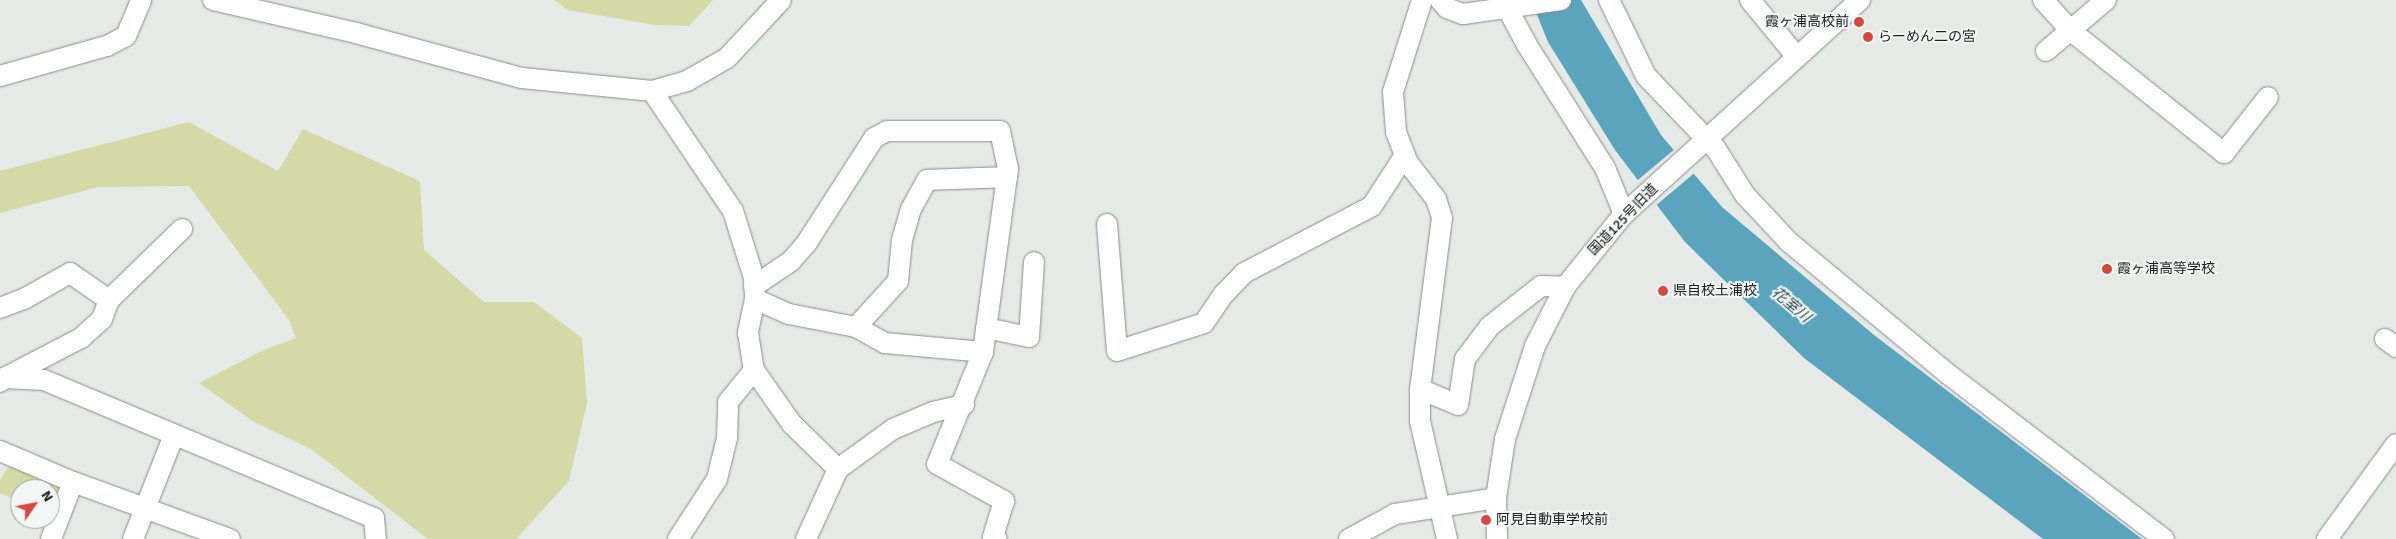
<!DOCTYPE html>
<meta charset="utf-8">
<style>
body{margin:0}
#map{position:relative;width:2396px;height:539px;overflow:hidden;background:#e5eae7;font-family:Signika,"Noto Sans JP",sans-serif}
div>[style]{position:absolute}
.green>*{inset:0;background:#d4d9a5}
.water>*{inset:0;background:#5aa4bd}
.pier>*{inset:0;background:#e5eae7;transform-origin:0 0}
.roads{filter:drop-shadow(0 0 1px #888c8a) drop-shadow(0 0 1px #888c8a)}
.minor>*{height:20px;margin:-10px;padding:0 10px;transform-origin:10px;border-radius:10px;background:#fff}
.dots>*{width:14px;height:14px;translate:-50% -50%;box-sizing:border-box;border:2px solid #f2f7f5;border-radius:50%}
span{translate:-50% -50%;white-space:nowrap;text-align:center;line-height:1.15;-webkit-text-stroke:4px #f2f7f5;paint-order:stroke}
.poi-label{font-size:14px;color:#1d1e1d}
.right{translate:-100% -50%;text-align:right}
.left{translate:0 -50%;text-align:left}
.street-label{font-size:14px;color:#1d1e1d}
.water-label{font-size:15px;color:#1d404b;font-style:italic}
.north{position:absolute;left:10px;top:479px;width:50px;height:50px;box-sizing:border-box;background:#f2f7f5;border:1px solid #9da09f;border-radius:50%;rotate:57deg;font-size:14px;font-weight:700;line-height:20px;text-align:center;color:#1d1e1d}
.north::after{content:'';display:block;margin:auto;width:18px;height:22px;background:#d5483a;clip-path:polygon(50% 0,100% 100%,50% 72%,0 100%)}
</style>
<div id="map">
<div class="green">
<i style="clip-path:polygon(554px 0,713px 0,689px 26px,655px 25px,568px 10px)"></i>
<i style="clip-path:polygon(189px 122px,278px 171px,303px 129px,420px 181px,424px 250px,484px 302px,534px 302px,582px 338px,587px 403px,569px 481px,516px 539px,428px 539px,311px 449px,254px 422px,199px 383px,264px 350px,296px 338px,289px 320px,189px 186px,98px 187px,0 213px,0 171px)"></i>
<i style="clip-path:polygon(9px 466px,70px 484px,50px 516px,50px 489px,20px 489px,20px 502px,0 493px,0 480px)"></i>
</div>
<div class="water">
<i style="clip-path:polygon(1531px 0,1581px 0,1661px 135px,1722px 207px,1874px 335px,2142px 539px,2043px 539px,1804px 358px,1685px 242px,1615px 150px,1548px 42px)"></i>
</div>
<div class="pier">
<i style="left:1676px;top:148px;width:31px;height:52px;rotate:50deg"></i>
</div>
<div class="roads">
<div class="minor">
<i style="left:213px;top:0;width:147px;rotate:13deg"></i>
<i style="left:356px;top:33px;width:172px;rotate:15.2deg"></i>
<i style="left:522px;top:78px;width:131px;rotate:5.7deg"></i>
<i style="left:652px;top:91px;width:36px;rotate:-16deg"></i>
<i style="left:687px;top:81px;width:46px;rotate:-29.9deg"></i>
<i style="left:727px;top:58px;width:79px;rotate:-47deg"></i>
<i style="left:1422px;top:0;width:96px;rotate:107.5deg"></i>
<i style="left:1393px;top:92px;width:40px;rotate:85.7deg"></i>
<i style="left:1396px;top:132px;width:33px;rotate:69deg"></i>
<i style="left:1408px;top:163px;width:46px;rotate:52.1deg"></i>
<i style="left:1436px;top:199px;width:20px;rotate:72deg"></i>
<i style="left:1442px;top:218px;width:172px;rotate:97.3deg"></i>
<i style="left:1420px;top:389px;width:32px;rotate:90deg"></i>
<i style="left:1420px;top:421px;width:121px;rotate:77.1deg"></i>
<i style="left:1440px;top:0;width:11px;rotate:49deg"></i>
<i style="left:1447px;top:8px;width:17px;rotate:21deg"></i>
<i style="left:1463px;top:14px;width:99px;rotate:-8.1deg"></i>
<i style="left:1503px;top:0;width:51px;rotate:61.9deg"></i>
<i style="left:1527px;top:45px;width:146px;rotate:57.6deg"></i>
<i style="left:1605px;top:168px;width:50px;rotate:67.6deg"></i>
<i style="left:1609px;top:0;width:85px;rotate:64deg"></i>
<i style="left:1646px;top:76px;width:101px;rotate:46.2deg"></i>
<i style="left:1716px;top:149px;width:54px;rotate:57.8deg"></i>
<i style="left:1745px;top:195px;width:64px;rotate:46.9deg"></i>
<i style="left:1789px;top:242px;width:207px;rotate:39.7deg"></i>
<i style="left:1948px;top:374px;width:272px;rotate:37.4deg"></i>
<i style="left:1750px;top:0;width:74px;rotate:50.5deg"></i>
<i style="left:2043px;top:0;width:42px;rotate:47.9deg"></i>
<i style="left:2071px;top:31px;width:196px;rotate:38.6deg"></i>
<i style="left:2224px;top:153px;width:71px;rotate:-51.8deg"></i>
<i style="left:2046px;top:51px;width:79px;rotate:-40.4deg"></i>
<i style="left:0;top:76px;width:111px;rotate:-15.7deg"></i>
<i style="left:107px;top:46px;width:21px;rotate:-28deg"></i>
<i style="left:126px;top:36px;width:39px;rotate:-67deg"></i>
<i style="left:652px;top:91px;width:145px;rotate:56deg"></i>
<i style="left:733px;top:211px;width:70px;rotate:72.6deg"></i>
<i style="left:754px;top:278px;width:21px;rotate:87deg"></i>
<i style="left:755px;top:299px;width:35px;rotate:102deg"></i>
<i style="left:748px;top:333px;width:37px;rotate:81deg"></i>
<i style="left:754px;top:370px;width:66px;rotate:54.9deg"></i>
<i style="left:792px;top:424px;width:64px;rotate:44.4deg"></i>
<i style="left:838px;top:469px;width:68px;rotate:-36deg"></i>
<i style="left:893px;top:429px;width:43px;rotate:-23deg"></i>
<i style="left:933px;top:412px;width:32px;rotate:-13deg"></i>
<i style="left:1107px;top:224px;width:127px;rotate:85.5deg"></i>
<i style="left:1117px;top:351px;width:91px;rotate:-17.8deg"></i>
<i style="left:1204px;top:323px;width:34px;rotate:-56deg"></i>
<i style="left:1223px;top:295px;width:30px;rotate:-46deg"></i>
<i style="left:1244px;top:273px;width:144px;rotate:-27.6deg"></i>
<i style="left:1372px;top:206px;width:61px;rotate:-57.1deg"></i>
<i style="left:754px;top:286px;width:45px;rotate:-34deg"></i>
<i style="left:791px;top:261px;width:23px;rotate:-49deg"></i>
<i style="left:806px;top:244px;width:126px;rotate:-57.3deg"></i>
<i style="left:874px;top:138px;width:15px;rotate:-28deg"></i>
<i style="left:887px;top:131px;width:113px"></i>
<i style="left:1000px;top:131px;width:39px;rotate:78deg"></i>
<i style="left:1008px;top:169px;width:185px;rotate:97.8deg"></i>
<i style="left:755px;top:299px;width:37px;rotate:24deg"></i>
<i style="left:789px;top:314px;width:68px;rotate:11deg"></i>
<i style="left:856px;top:327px;width:33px;rotate:29deg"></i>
<i style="left:885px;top:343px;width:98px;rotate:5.2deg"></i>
<i style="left:983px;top:352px;width:121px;rotate:112.3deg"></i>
<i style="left:937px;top:464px;width:77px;rotate:28.9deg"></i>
<i style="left:1004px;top:501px;width:38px;rotate:107deg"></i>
<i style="left:993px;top:537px;width:4px;rotate:27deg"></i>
<i style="left:0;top:308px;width:26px;rotate:-21deg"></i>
<i style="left:24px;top:299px;width:53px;rotate:-29.5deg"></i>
<i style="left:70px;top:273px;width:47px;rotate:34.7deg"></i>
<i style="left:109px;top:300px;width:102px;rotate:-44.2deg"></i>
<i style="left:856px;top:327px;width:62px;rotate:-47.6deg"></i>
<i style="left:898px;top:281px;width:41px;rotate:-84.4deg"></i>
<i style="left:902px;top:240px;width:32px;rotate:-74deg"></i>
<i style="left:911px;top:209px;width:33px;rotate:-61deg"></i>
<i style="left:927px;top:180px;width:80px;rotate:-2.1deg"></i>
<i style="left:986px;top:328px;width:44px;rotate:11.8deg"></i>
<i style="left:1029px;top:337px;width:75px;rotate:-86.2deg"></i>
<i style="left:2385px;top:339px;width:14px;rotate:36deg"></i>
<i style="left:6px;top:377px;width:85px;rotate:-27.5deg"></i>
<i style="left:81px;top:338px;width:28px;rotate:-42deg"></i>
<i style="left:102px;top:319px;width:20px;rotate:-70deg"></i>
<i style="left:0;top:382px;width:6px;rotate:-45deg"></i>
<i style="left:4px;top:378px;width:40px;rotate:2.9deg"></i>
<i style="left:44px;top:380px;width:358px;rotate:22.7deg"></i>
<i style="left:374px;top:518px;width:21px;rotate:85deg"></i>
<i style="left:1420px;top:389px;width:41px;rotate:22.8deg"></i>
<i style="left:1458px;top:405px;width:47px;rotate:-81.3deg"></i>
<i style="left:1465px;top:359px;width:41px;rotate:-52.9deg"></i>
<i style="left:1490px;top:326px;width:65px;rotate:-38.1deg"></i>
<i style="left:1541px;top:286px;width:24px;rotate:2deg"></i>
<i style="left:0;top:451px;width:79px;rotate:23deg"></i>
<i style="left:73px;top:482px;width:167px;rotate:20deg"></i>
<i style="left:51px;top:539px;width:61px;rotate:-68.9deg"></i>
<i style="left:133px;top:539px;width:112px;rotate:-68.5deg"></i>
<i style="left:678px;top:539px;width:72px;rotate:-57deg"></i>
<i style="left:717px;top:479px;width:42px;rotate:-76.3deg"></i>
<i style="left:727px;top:438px;width:36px;rotate:-88deg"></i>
<i style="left:728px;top:402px;width:41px;rotate:-50.9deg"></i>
<i style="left:806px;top:539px;width:77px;rotate:-65.4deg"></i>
<i style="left:1349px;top:539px;width:52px;rotate:-28.5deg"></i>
<i style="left:1395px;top:514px;width:102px;rotate:-9deg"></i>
<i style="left:1497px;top:539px;width:41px;rotate:-91.4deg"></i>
<i style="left:1496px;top:498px;width:60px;rotate:-81.3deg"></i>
<i style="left:1505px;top:439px;width:98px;rotate:-72.1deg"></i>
<i style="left:1535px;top:346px;width:66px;rotate:-63deg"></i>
<i style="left:1565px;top:287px;width:94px;rotate:-51.1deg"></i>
<i style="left:1624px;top:214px;width:319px;rotate:-42.2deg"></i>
<i style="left:2327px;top:539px;width:117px;rotate:-54deg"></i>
</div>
</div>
<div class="dots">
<i style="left:1859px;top:22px;background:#d5483a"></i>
<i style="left:1868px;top:37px;background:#d5483a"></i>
<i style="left:2107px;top:269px;background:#d5483a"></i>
<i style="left:1663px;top:291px;background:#d5483a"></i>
<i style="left:1486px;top:520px;background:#d5483a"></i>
</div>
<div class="poi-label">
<span class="right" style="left:1849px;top:22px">霞ヶ浦高校前</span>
<span class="left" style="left:1878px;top:37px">らーめん二の宮</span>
<span class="left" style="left:2117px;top:269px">霞ヶ浦高等学校</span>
<span class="left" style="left:1673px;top:291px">県自校土浦校</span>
<span class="left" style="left:1496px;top:520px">阿見自動車学校前</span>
</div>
<div class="street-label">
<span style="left:1623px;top:220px;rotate:-46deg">国道125号旧道</span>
</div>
<div class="water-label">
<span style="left:1791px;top:305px;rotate:40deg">花室川</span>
</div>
<div class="north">N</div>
</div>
